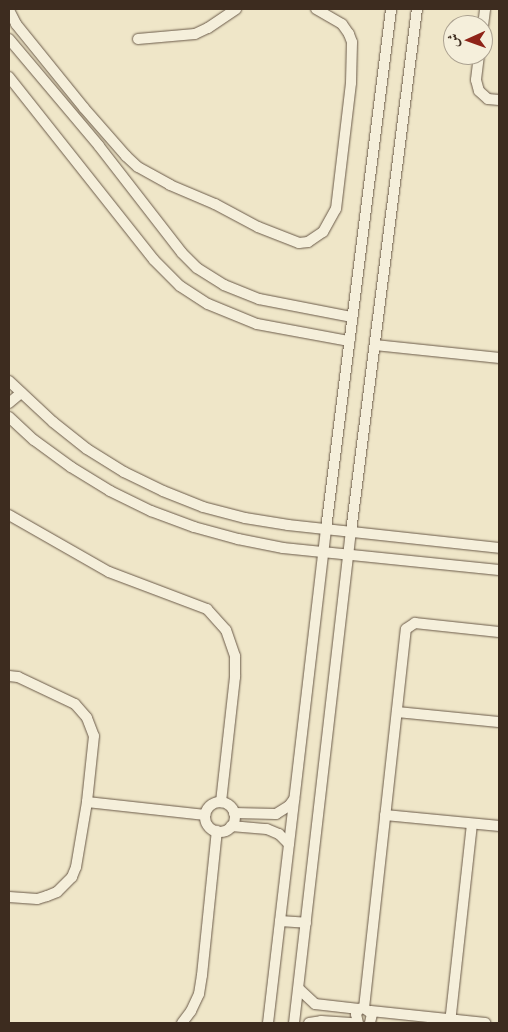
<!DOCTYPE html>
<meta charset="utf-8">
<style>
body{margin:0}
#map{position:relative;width:508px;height:1032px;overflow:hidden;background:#efe6c8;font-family:"Libre Bodoni",Amiri,serif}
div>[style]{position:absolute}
.roads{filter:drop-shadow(0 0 1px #6a5a49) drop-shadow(0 0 1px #6a5a49)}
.minor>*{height:10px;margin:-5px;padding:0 5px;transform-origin:5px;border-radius:5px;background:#f5efdb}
.minor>.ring{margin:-5px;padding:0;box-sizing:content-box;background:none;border:10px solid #f5efdb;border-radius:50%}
span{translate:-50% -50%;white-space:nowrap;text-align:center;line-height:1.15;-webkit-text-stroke:4.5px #f5efdb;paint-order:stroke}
.frame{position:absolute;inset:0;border:10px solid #3d2c1f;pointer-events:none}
.north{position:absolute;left:443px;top:15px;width:50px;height:50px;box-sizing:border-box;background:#f5efdb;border:1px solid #aba190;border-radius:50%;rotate:268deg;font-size:14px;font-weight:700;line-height:20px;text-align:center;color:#3d2c1f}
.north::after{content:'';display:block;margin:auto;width:18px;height:22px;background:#8f2418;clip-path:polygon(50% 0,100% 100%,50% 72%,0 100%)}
</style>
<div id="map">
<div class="roads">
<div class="minor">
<i style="left:9px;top:10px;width:16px;rotate:63deg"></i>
<i style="left:16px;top:24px;width:108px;rotate:51deg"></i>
<i style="left:84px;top:108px;width:64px;rotate:48.8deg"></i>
<i style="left:126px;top:156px;width:16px;rotate:43deg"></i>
<i style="left:138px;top:167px;width:37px;rotate:29deg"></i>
<i style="left:170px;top:185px;width:49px;rotate:22.9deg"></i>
<i style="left:215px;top:204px;width:49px;rotate:28.1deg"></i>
<i style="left:258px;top:227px;width:44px;rotate:21.3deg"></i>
<i style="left:299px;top:243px;width:9px;rotate:-6deg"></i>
<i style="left:308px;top:242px;width:18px;rotate:-34deg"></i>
<i style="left:323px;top:232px;width:26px;rotate:-61deg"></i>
<i style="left:336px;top:209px;width:127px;rotate:-83.2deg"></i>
<i style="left:351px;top:83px;width:41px;rotate:-88.6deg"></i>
<i style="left:352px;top:42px;width:9px;rotate:-111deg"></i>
<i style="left:349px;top:34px;width:12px;rotate:-125deg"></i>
<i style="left:342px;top:24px;width:30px;rotate:-150deg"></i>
<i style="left:483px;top:26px;width:17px;rotate:-83deg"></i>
<i style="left:9px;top:39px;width:140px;rotate:49.9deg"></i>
<i style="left:99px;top:146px;width:135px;rotate:52.2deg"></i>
<i style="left:182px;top:253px;width:21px;rotate:45deg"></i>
<i style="left:197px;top:268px;width:32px;rotate:32deg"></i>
<i style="left:224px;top:285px;width:38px;rotate:22deg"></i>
<i style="left:259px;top:299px;width:95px;rotate:11deg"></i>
<i style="left:138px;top:39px;width:57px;rotate:-5deg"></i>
<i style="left:195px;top:34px;width:14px;rotate:-25deg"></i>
<i style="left:208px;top:28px;width:34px;rotate:-34deg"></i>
<i style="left:479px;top:55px;width:25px;rotate:97deg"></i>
<i style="left:476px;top:80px;width:11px;rotate:75deg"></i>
<i style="left:479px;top:91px;width:12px;rotate:42deg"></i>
<i style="left:488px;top:99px;width:11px;rotate:5deg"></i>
<i style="left:9px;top:77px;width:233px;rotate:51.6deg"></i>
<i style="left:154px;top:260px;width:37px;rotate:45deg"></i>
<i style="left:180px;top:286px;width:33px;rotate:33deg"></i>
<i style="left:208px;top:304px;width:53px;rotate:22.2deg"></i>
<i style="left:257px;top:324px;width:94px;rotate:10.5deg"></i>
<i style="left:375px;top:345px;width:125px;rotate:6deg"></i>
<i style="left:9px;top:381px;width:60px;rotate:43deg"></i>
<i style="left:53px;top:422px;width:43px;rotate:38.5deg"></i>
<i style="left:87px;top:449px;width:44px;rotate:31.9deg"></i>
<i style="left:124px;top:472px;width:43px;rotate:26deg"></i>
<i style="left:163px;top:491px;width:43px;rotate:21.8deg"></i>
<i style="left:203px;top:507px;width:43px;rotate:14.7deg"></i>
<i style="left:245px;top:518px;width:44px;rotate:9.2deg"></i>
<i style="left:288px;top:525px;width:212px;rotate:6.2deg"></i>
<i style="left:9px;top:403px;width:16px;rotate:-40deg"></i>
<i style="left:9px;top:417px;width:34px;rotate:43deg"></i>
<i style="left:34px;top:440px;width:46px;rotate:36.1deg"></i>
<i style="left:71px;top:467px;width:46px;rotate:31.6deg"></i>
<i style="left:110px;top:491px;width:46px;rotate:26deg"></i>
<i style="left:151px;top:511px;width:46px;rotate:20.4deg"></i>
<i style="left:194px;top:527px;width:46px;rotate:15.3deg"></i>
<i style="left:238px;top:539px;width:46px;rotate:11.3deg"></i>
<i style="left:283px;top:548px;width:217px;rotate:5.8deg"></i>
<i style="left:9px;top:515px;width:115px;rotate:29.7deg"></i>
<i style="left:109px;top:572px;width:105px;rotate:20.7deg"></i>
<i style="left:207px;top:609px;width:28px;rotate:48deg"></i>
<i style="left:226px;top:630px;width:28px;rotate:71deg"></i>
<i style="left:235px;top:656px;width:21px;rotate:90deg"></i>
<i style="left:235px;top:677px;width:126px;rotate:96.4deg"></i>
<i style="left:9px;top:676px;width:9px;rotate:6deg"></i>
<i style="left:18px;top:677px;width:63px;rotate:25.3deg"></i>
<i style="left:75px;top:704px;width:18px;rotate:49deg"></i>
<i style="left:87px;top:718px;width:19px;rotate:69deg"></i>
<i style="left:94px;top:736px;width:66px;rotate:96.1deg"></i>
<i style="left:87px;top:802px;width:66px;rotate:99.6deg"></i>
<i style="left:76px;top:867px;width:11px;rotate:112deg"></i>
<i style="left:72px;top:877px;width:21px;rotate:135deg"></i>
<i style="left:57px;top:892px;width:11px;rotate:158deg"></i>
<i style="left:47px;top:896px;width:10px;rotate:163deg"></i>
<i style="left:37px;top:899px;width:28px;rotate:-176deg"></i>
<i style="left:397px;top:712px;width:102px;rotate:5.6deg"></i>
<i style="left:87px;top:802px;width:119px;rotate:6.3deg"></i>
<i class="ring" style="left:205px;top:802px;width:20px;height:20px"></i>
<i style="left:234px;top:813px;width:42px;rotate:1.4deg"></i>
<i style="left:276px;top:814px;width:15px;rotate:-32deg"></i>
<i style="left:289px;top:806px;width:9px;rotate:-54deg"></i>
<i style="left:385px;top:815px;width:115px;rotate:5.5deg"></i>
<i style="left:231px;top:826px;width:36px;rotate:5deg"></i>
<i style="left:267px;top:829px;width:13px;rotate:23deg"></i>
<i style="left:279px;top:834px;width:14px;rotate:45deg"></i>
<i style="left:280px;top:921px;width:26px;rotate:4deg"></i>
<i style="left:299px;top:989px;width:22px;rotate:43deg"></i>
<i style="left:315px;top:1004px;width:44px;rotate:6.5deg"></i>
<i style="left:364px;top:1008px;width:381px;rotate:-83.7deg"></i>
<i style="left:406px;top:629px;width:11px;rotate:-34deg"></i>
<i style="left:415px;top:623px;width:84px;rotate:6.1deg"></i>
<i style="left:371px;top:1011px;width:115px;rotate:6deg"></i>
<i style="left:182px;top:1023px;width:15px;rotate:-53deg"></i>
<i style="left:191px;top:1011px;width:19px;rotate:-65deg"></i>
<i style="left:199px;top:994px;width:19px;rotate:-81deg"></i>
<i style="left:202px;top:975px;width:145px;rotate:-84.1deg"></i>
<i style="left:268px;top:1023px;width:497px;rotate:-83.3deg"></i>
<i style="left:326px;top:529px;width:524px;rotate:-82.87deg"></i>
<i style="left:294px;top:1023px;width:494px;rotate:-83.4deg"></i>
<i style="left:351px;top:532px;width:527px;rotate:-82.81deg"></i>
<i style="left:309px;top:1023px;width:12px;rotate:-9deg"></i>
<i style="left:321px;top:1021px;width:30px;rotate:4deg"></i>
<i style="left:358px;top:1023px;width:9px;rotate:-103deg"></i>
<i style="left:356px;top:1014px;width:6px;rotate:-59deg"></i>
<i style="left:359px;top:1009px;width:5px;rotate:-11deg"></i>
<i style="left:364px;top:1008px;width:10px;rotate:37deg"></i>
<i style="left:372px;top:1014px;width:9px;rotate:103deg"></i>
<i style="left:450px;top:1023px;width:200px;rotate:-83.7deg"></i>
</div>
</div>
<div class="frame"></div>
<div class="north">ش</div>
</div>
